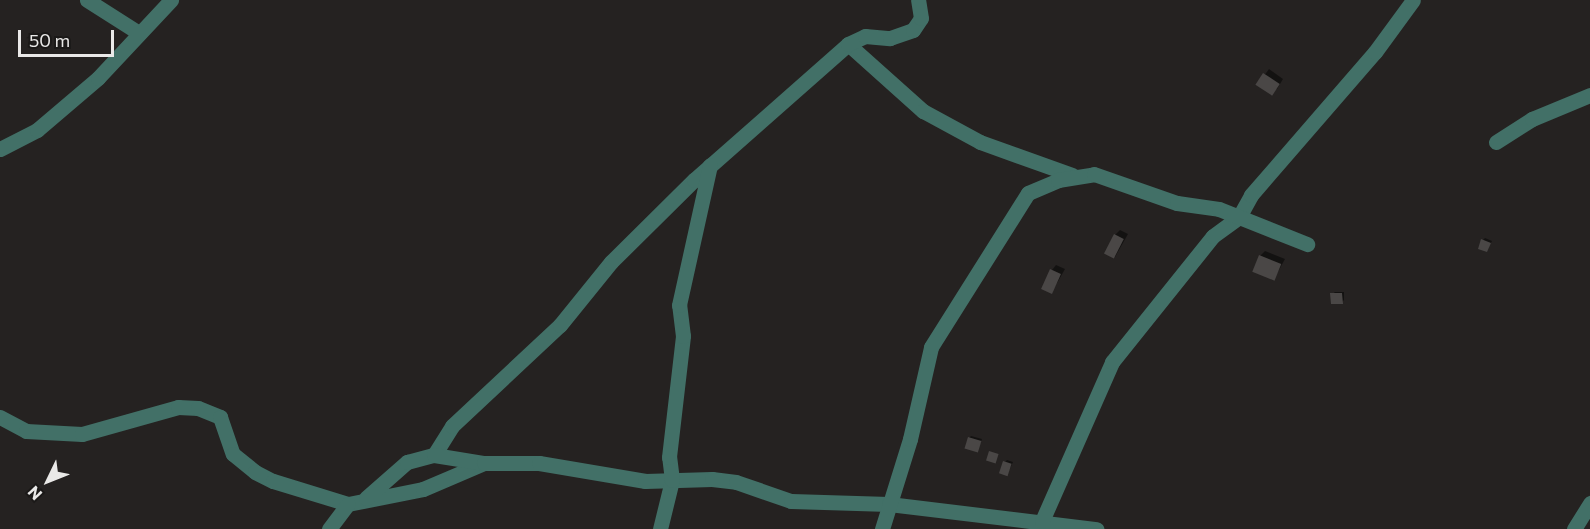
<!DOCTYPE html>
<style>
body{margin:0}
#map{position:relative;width:1590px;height:529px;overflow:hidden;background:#252221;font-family:Commissioner,sans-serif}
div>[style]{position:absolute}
.shadow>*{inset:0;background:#0007}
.building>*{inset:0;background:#4a4746;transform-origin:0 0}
.street>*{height:15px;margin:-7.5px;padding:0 7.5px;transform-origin:7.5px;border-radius:7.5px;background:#427067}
span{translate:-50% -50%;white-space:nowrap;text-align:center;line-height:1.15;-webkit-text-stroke:4.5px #1b1918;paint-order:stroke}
.north{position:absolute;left:18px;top:451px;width:60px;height:60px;-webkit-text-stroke:4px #1b1918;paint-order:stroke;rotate:227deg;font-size:16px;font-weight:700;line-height:24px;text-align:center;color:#eae9e8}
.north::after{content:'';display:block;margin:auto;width:21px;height:27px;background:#eae9e8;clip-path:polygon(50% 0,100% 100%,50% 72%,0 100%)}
.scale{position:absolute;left:18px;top:30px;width:96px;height:27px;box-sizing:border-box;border:3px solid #eae9e8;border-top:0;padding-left:8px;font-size:18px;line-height:21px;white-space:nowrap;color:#eae9e8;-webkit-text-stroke:4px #1b1918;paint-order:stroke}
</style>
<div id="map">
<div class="shadow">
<i style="clip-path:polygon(1269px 69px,1283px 79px,1277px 89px,1258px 84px)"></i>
<i style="clip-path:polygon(1120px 230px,1128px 234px,1115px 257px,1115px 235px)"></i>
<i style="clip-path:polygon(1485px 238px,1492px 241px,1487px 250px,1483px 240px)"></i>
<i style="clip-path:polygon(1265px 251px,1285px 259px,1274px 279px,1260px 256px)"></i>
<i style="clip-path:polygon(1056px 265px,1065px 269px,1052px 292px,1052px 270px)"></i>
<i style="clip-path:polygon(1334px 292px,1344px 292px,1344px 300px,1342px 302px)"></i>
<i style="clip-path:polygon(971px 436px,982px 439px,977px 451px,969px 438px)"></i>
<i style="clip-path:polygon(1007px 460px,1013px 462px,1007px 475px,1005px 462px)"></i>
</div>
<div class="building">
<i style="left:1263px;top:73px;width:20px;height:14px;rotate:33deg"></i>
<i style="left:1114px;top:234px;width:11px;height:22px;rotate:27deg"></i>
<i style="clip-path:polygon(1481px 239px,1491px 243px,1487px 252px,1478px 249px)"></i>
<i style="left:1259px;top:255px;width:24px;height:18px;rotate:22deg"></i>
<i style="left:1050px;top:269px;width:12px;height:22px;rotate:24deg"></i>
<i style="clip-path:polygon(1330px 293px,1342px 293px,1343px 304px,1331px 304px)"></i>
<i style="left:968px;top:437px;width:14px;height:12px;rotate:17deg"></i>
<i style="left:989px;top:451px;width:10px;height:10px;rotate:17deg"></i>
<i style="left:1003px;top:461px;width:9px;height:13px;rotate:18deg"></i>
</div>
<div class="street">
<i style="left:87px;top:0;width:62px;rotate:32.4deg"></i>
<i style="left:848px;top:44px;width:101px;rotate:41.8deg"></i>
<i style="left:923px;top:111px;width:65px;rotate:28.5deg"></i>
<i style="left:980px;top:142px;width:98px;rotate:19.7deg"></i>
<i style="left:1496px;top:142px;width:43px;rotate:-32.6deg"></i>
<i style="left:1532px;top:119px;width:63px;rotate:-22.5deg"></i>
<i style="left:0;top:149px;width:42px;rotate:-27.2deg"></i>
<i style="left:37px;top:130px;width:80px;rotate:-40.4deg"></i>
<i style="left:98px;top:78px;width:107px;rotate:-46.9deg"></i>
<i style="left:0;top:417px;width:30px;rotate:28deg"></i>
<i style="left:26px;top:431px;width:56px;rotate:3.1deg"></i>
<i style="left:82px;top:434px;width:100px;rotate:-15.7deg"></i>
<i style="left:178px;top:407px;width:20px;rotate:3deg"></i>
<i style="left:198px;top:408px;width:24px;rotate:22deg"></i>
<i style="left:220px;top:417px;width:39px;rotate:71deg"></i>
<i style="left:233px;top:454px;width:28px;rotate:39deg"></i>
<i style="left:255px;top:472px;width:20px;rotate:27deg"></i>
<i style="left:273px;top:481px;width:78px;rotate:17deg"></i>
<i style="left:348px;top:504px;width:76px;rotate:-11.3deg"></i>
<i style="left:423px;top:489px;width:66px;rotate:-23.1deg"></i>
<i style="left:434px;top:455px;width:34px;rotate:-58deg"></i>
<i style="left:452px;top:426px;width:148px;rotate:-43.1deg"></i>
<i style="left:560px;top:325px;width:81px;rotate:-51deg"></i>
<i style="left:611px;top:262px;width:117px;rotate:-44.7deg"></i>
<i style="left:694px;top:180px;width:205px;rotate:-41.4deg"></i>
<i style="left:848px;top:44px;width:19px;rotate:-25deg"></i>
<i style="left:865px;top:36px;width:25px;rotate:5deg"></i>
<i style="left:890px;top:38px;width:24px;rotate:-19deg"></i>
<i style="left:913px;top:30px;width:14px;rotate:-56deg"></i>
<i style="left:921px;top:18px;width:18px;rotate:-99deg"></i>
<i style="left:366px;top:498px;width:55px;rotate:-41.3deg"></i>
<i style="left:407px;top:462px;width:28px;rotate:-15deg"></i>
<i style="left:434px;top:455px;width:51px;rotate:9.1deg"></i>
<i style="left:484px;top:463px;width:55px"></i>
<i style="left:539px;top:463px;width:108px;rotate:9.6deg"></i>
<i style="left:645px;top:481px;width:67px;rotate:-1.7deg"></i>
<i style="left:712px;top:479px;width:24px;rotate:7deg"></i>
<i style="left:736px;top:482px;width:58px;rotate:19.1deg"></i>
<i style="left:791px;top:501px;width:98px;rotate:1.8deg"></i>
<i style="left:889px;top:504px;width:209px;rotate:6.9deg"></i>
<i style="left:1042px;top:521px;width:174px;rotate:-66.2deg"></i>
<i style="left:1112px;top:362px;width:161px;rotate:-51.3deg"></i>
<i style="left:1213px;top:236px;width:32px;rotate:-36deg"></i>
<i style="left:1239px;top:217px;width:25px;rotate:-61deg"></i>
<i style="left:1251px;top:195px;width:189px;rotate:-49.1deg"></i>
<i style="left:1375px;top:52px;width:64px;rotate:-53.8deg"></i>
<i style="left:329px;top:529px;width:31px;rotate:-53deg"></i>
<i style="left:660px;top:529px;width:50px;rotate:-76.2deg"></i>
<i style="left:672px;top:480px;width:23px;rotate:-97deg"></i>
<i style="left:669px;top:457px;width:122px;rotate:-83.4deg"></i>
<i style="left:683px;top:336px;width:31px;rotate:-97deg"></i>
<i style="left:679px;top:305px;width:143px;rotate:-77.5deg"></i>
<i style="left:882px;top:529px;width:94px;rotate:-72.7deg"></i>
<i style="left:910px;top:439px;width:94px;rotate:-77.1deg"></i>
<i style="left:931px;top:347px;width:182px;rotate:-57.8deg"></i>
<i style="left:1028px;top:193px;width:33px;rotate:-23deg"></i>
<i style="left:1058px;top:180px;width:36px;rotate:-9deg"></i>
<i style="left:1094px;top:174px;width:88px;rotate:19.3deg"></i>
<i style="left:1177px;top:203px;width:42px;rotate:8.1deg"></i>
<i style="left:1219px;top:209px;width:95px;rotate:21.7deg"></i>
<i style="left:1574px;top:529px;width:31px;rotate:-58deg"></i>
</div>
<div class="north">N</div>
<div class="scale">50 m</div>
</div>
